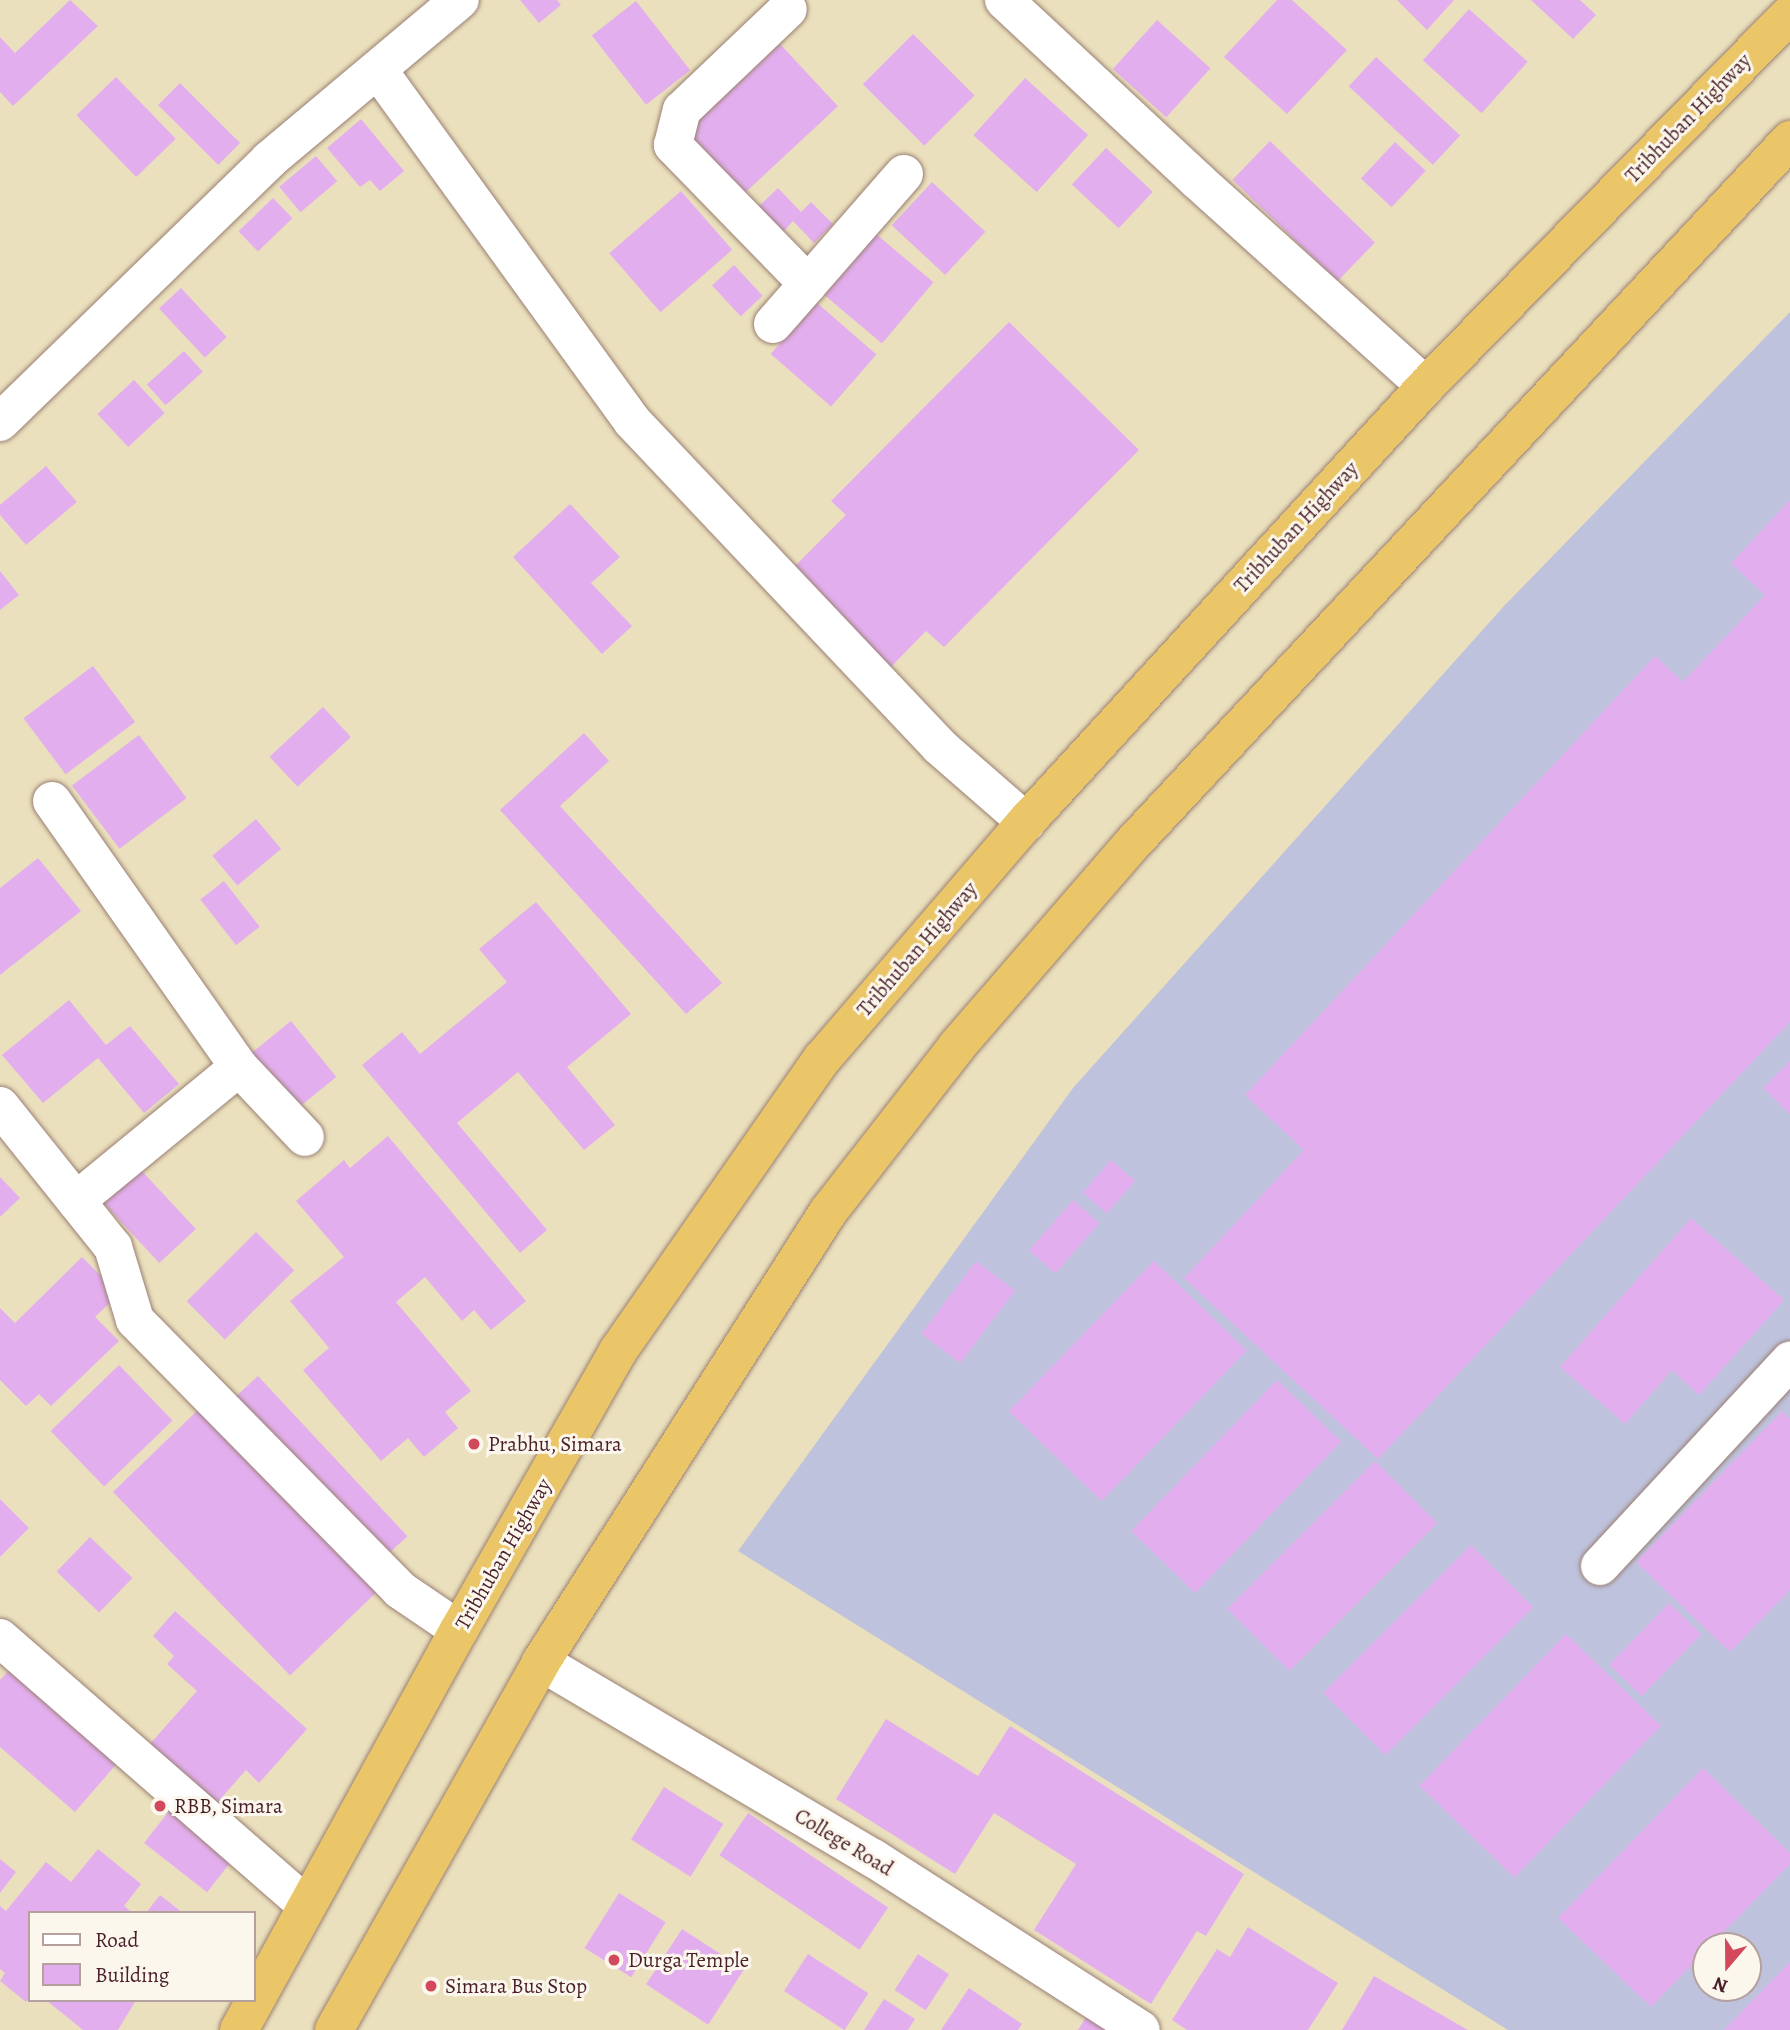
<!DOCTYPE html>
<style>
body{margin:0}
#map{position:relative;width:1790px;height:2030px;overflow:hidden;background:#ebe0bd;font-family:Alegreya,serif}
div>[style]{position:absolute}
.industrial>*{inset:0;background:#bec2dd}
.building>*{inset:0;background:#e3aeee;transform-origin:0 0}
.roads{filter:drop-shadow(0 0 2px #9a8074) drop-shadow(0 0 2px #9a8074)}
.minor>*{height:38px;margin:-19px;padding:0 19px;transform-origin:19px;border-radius:19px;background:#fff}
.highway>*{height:38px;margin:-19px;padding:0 19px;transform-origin:19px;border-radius:19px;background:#eac669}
.dots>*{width:19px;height:19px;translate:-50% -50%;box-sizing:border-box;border:4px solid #fbf7ec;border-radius:50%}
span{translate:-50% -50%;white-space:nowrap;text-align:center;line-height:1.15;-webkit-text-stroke:6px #fbf7ec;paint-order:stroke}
.street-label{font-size:21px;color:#4a1f2b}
.poi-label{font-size:21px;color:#4a1f2b}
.left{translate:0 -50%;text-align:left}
.legend{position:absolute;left:28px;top:1911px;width:228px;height:91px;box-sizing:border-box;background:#fbf7ec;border:2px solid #b4a19f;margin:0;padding:9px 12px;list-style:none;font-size:21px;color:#4a1f2b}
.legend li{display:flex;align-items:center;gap:14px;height:35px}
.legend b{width:35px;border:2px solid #b4a19f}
.north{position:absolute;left:1692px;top:1932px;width:70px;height:70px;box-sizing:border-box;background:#fbf7ec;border:2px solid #b4a19f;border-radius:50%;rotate:200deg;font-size:19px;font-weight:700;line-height:28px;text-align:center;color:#4a1f2b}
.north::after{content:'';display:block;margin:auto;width:24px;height:32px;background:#d1495b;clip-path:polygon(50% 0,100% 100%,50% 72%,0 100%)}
</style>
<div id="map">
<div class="industrial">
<i style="clip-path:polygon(evenodd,1790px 312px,1790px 2030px,1508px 2030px,738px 1551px,1073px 1088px,1504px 606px,1790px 312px,1706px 1946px,1748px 1946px,1748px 1988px,1706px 1988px,1706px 1946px)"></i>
</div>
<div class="building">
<i style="clip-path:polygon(70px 0,98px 26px,13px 106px,0 92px,0 37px,15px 53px)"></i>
<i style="clip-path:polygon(520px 0,557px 0,561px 5px,539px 23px)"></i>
<i style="clip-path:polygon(1277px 0,1292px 0,1347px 50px,1287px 114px,1224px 57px)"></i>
<i style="clip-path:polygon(1397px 0,1454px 0,1427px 30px)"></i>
<i style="clip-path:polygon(1531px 0,1580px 0,1596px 15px,1573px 39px)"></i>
<i style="left:636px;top:1px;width:88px;height:56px;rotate:52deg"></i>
<i style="left:1469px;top:9px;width:79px;height:69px;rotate:42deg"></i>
<i style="left:1157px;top:20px;width:72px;height:66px;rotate:42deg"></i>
<i style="left:913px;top:34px;width:87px;height:71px;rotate:45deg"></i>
<i style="left:780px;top:44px;width:85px;height:137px;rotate:47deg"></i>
<i style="left:1376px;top:57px;width:115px;height:40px;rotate:43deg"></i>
<i style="left:116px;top:77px;width:86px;height:55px;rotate:46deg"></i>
<i style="left:1025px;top:78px;width:85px;height:77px;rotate:42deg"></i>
<i style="left:180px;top:83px;width:85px;height:31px;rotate:45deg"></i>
<i style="clip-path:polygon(361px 119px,404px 171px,380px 191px,370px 180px,360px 187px,327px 148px)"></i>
<i style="left:1270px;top:141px;width:146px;height:54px;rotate:44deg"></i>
<i style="left:1395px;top:142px;width:42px;height:50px;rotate:43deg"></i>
<i style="left:1106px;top:148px;width:64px;height:50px;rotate:43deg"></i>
<i style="left:316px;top:156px;width:33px;height:48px;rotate:50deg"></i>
<i style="left:932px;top:182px;width:73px;height:59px;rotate:43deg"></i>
<i style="clip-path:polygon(778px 188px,801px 212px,811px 202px,833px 224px,814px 243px,793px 221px,782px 233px,757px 208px)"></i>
<i style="left:681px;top:191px;width:78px;height:95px;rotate:49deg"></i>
<i style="left:273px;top:198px;width:28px;height:48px;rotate:46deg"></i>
<i style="left:876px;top:234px;width:75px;height:80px;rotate:40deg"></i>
<i style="left:734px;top:265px;width:42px;height:30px;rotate:47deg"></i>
<i style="left:181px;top:288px;width:67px;height:30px;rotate:47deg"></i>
<i style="left:816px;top:302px;width:80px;height:69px;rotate:41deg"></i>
<i style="clip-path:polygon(1009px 322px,1139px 450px,944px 647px,926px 631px,884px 674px,785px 576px,846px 515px,831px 501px)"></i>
<i style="left:184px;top:351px;width:28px;height:50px;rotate:48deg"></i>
<i style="left:134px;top:380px;width:45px;height:50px;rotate:47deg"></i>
<i style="clip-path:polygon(46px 466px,77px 502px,26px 545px,0 515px,0 505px)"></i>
<i style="clip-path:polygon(1790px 500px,1790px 1022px,1378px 1459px,1184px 1278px,1304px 1150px,1245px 1095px,1655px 656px,1683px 682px,1765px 595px,1731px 563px)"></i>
<i style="clip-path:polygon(570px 504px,620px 557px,591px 583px,632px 626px,602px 654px,513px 557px)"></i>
<i style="clip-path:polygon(0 571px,19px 595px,0 610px)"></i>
<i style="left:93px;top:666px;width:70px;height:87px;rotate:53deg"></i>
<i style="left:323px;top:707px;width:41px;height:73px;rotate:47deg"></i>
<i style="clip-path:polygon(584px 733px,609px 761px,560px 806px,722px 983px,686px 1014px,500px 810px)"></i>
<i style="left:139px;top:735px;width:79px;height:84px;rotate:53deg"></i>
<i style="left:256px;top:819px;width:39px;height:57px;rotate:50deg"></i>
<i style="clip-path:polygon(38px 858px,81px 911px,0 975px,0 888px)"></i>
<i style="left:224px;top:881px;width:58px;height:30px;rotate:52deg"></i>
<i style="clip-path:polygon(536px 902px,631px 1014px,567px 1067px,615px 1125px,584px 1150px,518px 1072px,457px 1123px,547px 1230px,520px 1253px,362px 1065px,402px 1032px,420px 1054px,507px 982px,479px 949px)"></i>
<i style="clip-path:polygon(69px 1000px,106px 1045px,130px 1026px,179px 1084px,144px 1113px,98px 1058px,43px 1103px,2px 1055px)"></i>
<i style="left:291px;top:1021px;width:72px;height:53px;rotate:51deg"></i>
<i style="clip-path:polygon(1790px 1061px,1790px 1114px,1763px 1088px)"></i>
<i style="clip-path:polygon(388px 1136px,526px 1301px,491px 1330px,474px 1310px,462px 1321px,425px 1277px,396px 1302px,471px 1391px,445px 1412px,458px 1428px,424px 1457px,408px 1438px,381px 1461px,303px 1370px,329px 1348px,290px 1301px,344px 1257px,296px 1201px,344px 1160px,350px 1168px)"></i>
<i style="left:1111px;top:1160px;width:32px;height:43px;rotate:41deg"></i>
<i style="left:140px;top:1169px;width:82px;height:50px;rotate:47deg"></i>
<i style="clip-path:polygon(0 1177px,20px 1198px,0 1217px)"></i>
<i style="left:1073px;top:1200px;width:35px;height:67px;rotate:41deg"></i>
<i style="clip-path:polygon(1691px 1218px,1784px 1300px,1699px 1395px,1672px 1370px,1625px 1424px,1560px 1367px)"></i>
<i style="left:256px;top:1232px;width:54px;height:98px;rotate:45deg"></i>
<i style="clip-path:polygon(82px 1257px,119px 1294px,95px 1317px,119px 1341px,51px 1406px,39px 1394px,26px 1406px,0 1380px,0 1308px,15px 1323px)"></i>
<i style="left:976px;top:1261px;width:49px;height:91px;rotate:37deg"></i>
<i style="left:1154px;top:1261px;width:129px;height:209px;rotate:44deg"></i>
<i style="left:119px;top:1365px;width:77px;height:95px;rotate:46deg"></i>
<i style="left:258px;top:1376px;width:219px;height:36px;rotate:47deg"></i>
<i style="left:1277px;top:1380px;width:89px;height:210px;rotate:44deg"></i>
<i style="left:200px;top:1408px;width:255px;height:121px;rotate:46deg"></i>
<i style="clip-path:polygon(1782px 1411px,1790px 1419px,1790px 1590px,1730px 1652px,1636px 1562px)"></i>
<i style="left:1375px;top:1461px;width:88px;height:209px;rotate:45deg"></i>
<i style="clip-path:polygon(0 1499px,29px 1528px,0 1557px)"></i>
<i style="left:90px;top:1537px;width:59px;height:48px;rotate:44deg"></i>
<i style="left:1471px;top:1545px;width:88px;height:209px;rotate:45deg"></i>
<i style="left:1669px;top:1603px;width:45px;height:86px;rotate:44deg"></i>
<i style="clip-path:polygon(175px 1611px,307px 1729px,259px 1783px,246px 1770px,216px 1804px,149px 1745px,197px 1691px,167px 1664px,174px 1656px,153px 1636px)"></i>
<i style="left:1566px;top:1634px;width:132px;height:211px;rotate:44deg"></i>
<i style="clip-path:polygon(13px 1666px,120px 1760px,75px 1812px,0 1747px,0 1680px)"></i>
<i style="clip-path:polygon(886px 1719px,978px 1776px,1010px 1726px,1244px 1874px,1206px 1936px,1197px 1931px,1151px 2004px,1034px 1930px,1076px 1864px,994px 1813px,955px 1874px,836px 1799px)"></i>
<i style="clip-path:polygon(1703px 1768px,1790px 1853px,1790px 1864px,1710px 1946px,1706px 1946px,1706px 1950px,1651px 2007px,1558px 1918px)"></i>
<i style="left:664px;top:1787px;width:70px;height:62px;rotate:32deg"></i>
<i style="left:173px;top:1806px;width:80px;height:47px;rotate:38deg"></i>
<i style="left:748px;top:1813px;width:169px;height:51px;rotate:34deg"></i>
<i style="clip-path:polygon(98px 1849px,141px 1884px,124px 1906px,133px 1913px,30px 1913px,30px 1997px,26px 2002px,0 1981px,5px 1973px,0 1969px,0 1906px,6px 1911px,46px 1862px,71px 1882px)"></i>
<i style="clip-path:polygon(0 1859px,16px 1872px,0 1893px)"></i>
<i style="left:619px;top:1893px;width:55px;height:65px;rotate:32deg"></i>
<i style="clip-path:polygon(160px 1895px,183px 1913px,146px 1913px)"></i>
<i style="clip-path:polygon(1248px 1927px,1338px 1983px,1308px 2030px,1187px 2030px,1172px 2020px,1217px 1949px,1230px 1957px)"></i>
<i style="left:682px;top:1929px;width:74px;height:66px;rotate:33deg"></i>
<i style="left:808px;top:1954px;width:72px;height:44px;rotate:33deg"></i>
<i style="left:918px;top:1954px;width:37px;height:43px;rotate:33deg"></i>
<i style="clip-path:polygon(1790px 1962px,1790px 2030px,1724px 2030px)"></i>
<i style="clip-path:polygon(1374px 1976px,1468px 2030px,1342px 2030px)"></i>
<i style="clip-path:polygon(969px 1988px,1022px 2024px,1018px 2030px,941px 2030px)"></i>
<i style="clip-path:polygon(884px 1999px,915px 2019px,908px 2030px,864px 2030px)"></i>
<i style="clip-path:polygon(46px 2000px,136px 2000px,118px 2030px,83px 2030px)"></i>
<i style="clip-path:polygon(1092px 2008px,1125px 2030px,1078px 2030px)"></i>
</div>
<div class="roads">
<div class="minor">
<i style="left:1004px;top:0;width:264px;rotate:43deg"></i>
<i style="left:1197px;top:180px;width:308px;rotate:42deg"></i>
<i style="left:378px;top:70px;width:433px;rotate:54.1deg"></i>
<i style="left:632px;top:421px;width:447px;rotate:46.6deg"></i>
<i style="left:939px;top:746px;width:116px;rotate:41.1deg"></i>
<i style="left:808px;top:284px;width:146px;rotate:-48.9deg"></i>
<i style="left:773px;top:324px;width:53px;rotate:-48.8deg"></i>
<i style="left:808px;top:284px;width:194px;rotate:-134.2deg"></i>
<i style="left:673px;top:145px;width:36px;rotate:-76deg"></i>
<i style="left:682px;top:110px;width:146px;rotate:-43.6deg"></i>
<i style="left:0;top:422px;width:376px;rotate:-44.2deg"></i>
<i style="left:269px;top:160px;width:249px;rotate:-40deg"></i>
<i style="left:52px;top:801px;width:325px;rotate:54.9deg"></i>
<i style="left:239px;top:1067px;width:211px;rotate:140.6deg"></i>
<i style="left:239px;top:1067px;width:96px;rotate:46.7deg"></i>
<i style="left:0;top:1106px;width:181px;rotate:51.3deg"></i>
<i style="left:113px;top:1247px;width:76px;rotate:73.2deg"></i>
<i style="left:135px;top:1320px;width:378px;rotate:45.5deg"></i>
<i style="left:400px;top:1590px;width:71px;rotate:34.1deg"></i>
<i style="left:1600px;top:1566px;width:280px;rotate:-47.2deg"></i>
<i style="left:0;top:1638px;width:406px;rotate:41.1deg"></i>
<i style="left:541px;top:1662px;width:386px;rotate:30.6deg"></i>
<i style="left:873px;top:1858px;width:318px;rotate:32.7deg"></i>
</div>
<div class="highway">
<i style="left:239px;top:2030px;width:457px;rotate:-61.2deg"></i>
<i style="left:459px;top:1630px;width:321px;rotate:-60.3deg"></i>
<i style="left:618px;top:1351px;width:356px;rotate:-55.1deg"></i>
<i style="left:822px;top:1059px;width:313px;rotate:-49.3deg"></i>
<i style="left:1026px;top:822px;width:592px;rotate:-47.47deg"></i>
<i style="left:1426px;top:386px;width:520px;rotate:-45.62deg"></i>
<i style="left:334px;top:2030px;width:422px;rotate:-60.6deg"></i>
<i style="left:541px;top:1662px;width:534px;rotate:-57.47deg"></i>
<i style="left:828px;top:1212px;width:210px;rotate:-52.1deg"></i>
<i style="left:957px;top:1046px;width:267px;rotate:-49.1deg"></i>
<i style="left:1132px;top:844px;width:964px;rotate:-46.93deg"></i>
</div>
</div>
<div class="dots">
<i style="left:474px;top:1444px;background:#d1495b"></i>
<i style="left:160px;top:1806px;background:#d1495b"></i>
<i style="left:614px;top:1960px;background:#d1495b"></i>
<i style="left:431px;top:1986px;background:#d1495b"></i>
</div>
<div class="street-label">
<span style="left:1688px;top:118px;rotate:-46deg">Tribhuban Highway</span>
<span style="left:1296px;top:527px;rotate:-47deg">Tribhuban Highway</span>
<span style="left:917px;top:949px;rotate:-49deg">Tribhuban Highway</span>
<span style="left:503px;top:1554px;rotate:-60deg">Tribhuban Highway</span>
<span style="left:844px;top:1842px;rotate:31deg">College Road</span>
</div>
<div class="poi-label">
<span class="left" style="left:488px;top:1444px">Prabhu, Simara</span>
<span class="left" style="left:174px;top:1806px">RBB, Simara</span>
<span class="left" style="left:628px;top:1960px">Durga Temple</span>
<span class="left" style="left:445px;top:1986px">Simara Bus Stop</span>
</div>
<ul class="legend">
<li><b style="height:9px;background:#fff"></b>Road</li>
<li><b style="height:19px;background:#e3aeee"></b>Building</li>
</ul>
<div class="north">N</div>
</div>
